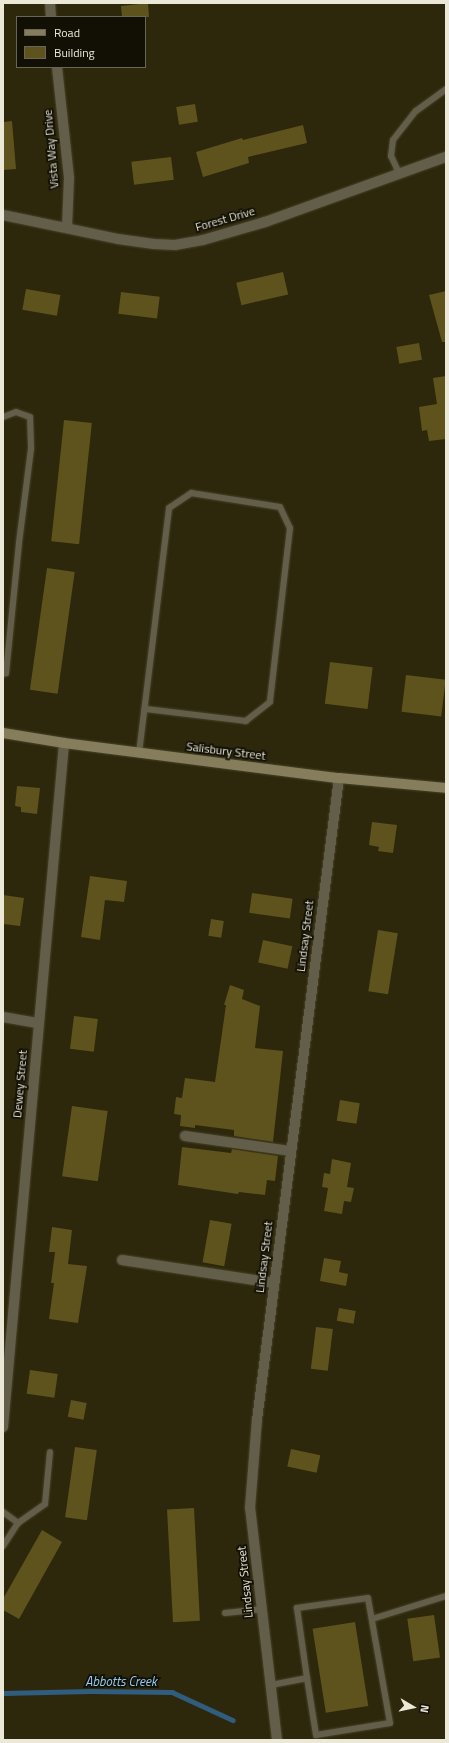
<!DOCTYPE html>
<style>
body{margin:0}
#map{position:relative;width:449px;height:1743px;overflow:hidden;background:#2d270c;font-family:"Titillium Web",sans-serif}
div>[style]{position:absolute}
.stream>*{height:4.5px;margin:-2.25px;padding:0 2.25px;transform-origin:2.25px;border-radius:2.25px;background:#305d7e}
.building>*{inset:0;background:#5e531d;transform-origin:0 0}
.roads{filter:drop-shadow(0 0 1px #484229) drop-shadow(0 0 1px #484229)}
.service>*{height:6px;margin:-3px;padding:0 3px;transform-origin:3px;border-radius:3px;background:#635e49}
.minor>*{height:10px;margin:-5px;padding:0 5px;transform-origin:5px;border-radius:5px;background:#635e49}
.secondary>*{height:10px;margin:-5px;padding:0 5px;transform-origin:5px;border-radius:5px;background:#857d5b}
span{translate:-50% -50%;white-space:nowrap;text-align:center;line-height:1.15;-webkit-text-stroke:3.5px #121005;paint-order:stroke}
.street-label{font-size:12px;color:#ebe8d8}
.water-label{font-size:13px;color:#94cbf5;font-style:italic}
.frame{position:absolute;inset:0;border:4px solid #ebe8d8;pointer-events:none}
.legend{position:absolute;left:16px;top:16px;width:130px;height:52px;box-sizing:border-box;background:#121005;border:1px solid #696659;margin:0;padding:5px 7px;list-style:none;font-size:12px;color:#ebe8d8}
.legend li{display:flex;align-items:center;gap:8px;height:20px}
.legend b{width:20px;border:1px solid #696659}
.north{position:absolute;left:393px;top:1687px;width:40px;height:40px;-webkit-text-stroke:3px #121005;paint-order:stroke;rotate:99deg;font-size:11px;font-weight:700;line-height:16px;text-align:center;color:#ebe8d8}
.north::after{content:'';display:block;margin:auto;width:14px;height:18px;background:#ebe8d8;clip-path:polygon(50% 0,100% 100%,50% 72%,0 100%)}
</style>
<div id="map">
<div class="stream">
<i style="left:3px;top:1693px;width:87px;rotate:-1.3deg"></i>
<i style="left:90px;top:1691px;width:82px;rotate:0.7deg"></i>
<i style="left:172px;top:1692px;width:67px;rotate:24.7deg"></i>
</div>
<div class="building">
<i style="clip-path:polygon(148px 3px,149px 17px,122px 17px,121px 6px)"></i>
<i style="left:195px;top:104px;width:18px;height:19px;rotate:81deg"></i>
<i style="clip-path:polygon(12px 121px,16px 169px,3px 170px,3px 122px)"></i>
<i style="clip-path:polygon(303px 125px,307px 143px,248px 157px,249px 163px,203px 177px,196px 152px,242px 138px,243px 140px)"></i>
<i style="left:171px;top:157px;width:23px;height:40px;rotate:83deg"></i>
<i style="left:283px;top:272px;width:23px;height:48px;rotate:77deg"></i>
<i style="left:26px;top:289px;width:35px;height:21px;rotate:10deg"></i>
<i style="clip-path:polygon(446px 291px,446px 342px,442px 342px,429px 295px)"></i>
<i style="left:121px;top:292px;width:39px;height:22px;rotate:7deg"></i>
<i style="left:419px;top:343px;width:17px;height:23px;rotate:80deg"></i>
<i style="clip-path:polygon(446px 376px,446px 439px,429px 441px,427px 430px,422px 431px,419px 407px,437px 404px,433px 378px)"></i>
<i style="left:64px;top:420px;width:28px;height:122px;rotate:6deg"></i>
<i style="left:47px;top:568px;width:28px;height:123px;rotate:8deg"></i>
<i style="left:330px;top:662px;width:43px;height:42px;rotate:7deg"></i>
<i style="left:406px;top:675px;width:40px;height:37px;rotate:7deg"></i>
<i style="clip-path:polygon(17px 786px,40px 788px,37px 814px,21px 812px,21px 807px,15px 806px)"></i>
<i style="clip-path:polygon(372px 822px,397px 825px,393px 853px,378px 851px,379px 847px,369px 845px)"></i>
<i style="clip-path:polygon(90px 876px,127px 881px,124px 902px,105px 900px,100px 940px,81px 937px)"></i>
<i style="left:252px;top:893px;width:41px;height:20px;rotate:8deg"></i>
<i style="clip-path:polygon(3px 895px,24px 898px,20px 926px,3px 924px)"></i>
<i style="left:211px;top:919px;width:13px;height:17px;rotate:9deg"></i>
<i style="left:378px;top:930px;width:20px;height:62px;rotate:9deg"></i>
<i style="left:263px;top:940px;width:30px;height:23px;rotate:12deg"></i>
<i style="clip-path:polygon(230px 985px,244px 990px,242px 999px,260px 1006px,255px 1048px,283px 1051px,273px 1142px,234px 1136px,234px 1130px,195px 1125px,195px 1128px,180px 1126px,181px 1115px,174px 1114px,176px 1097px,182px 1098px,185px 1078px,215px 1082px,226px 1005px,224px 1005px)"></i>
<i style="left:74px;top:1016px;width:24px;height:33px;rotate:7deg"></i>
<i style="left:340px;top:1100px;width:20px;height:21px;rotate:9deg"></i>
<i style="left:72px;top:1106px;width:36px;height:71px;rotate:8deg"></i>
<i style="clip-path:polygon(182px 1147px,231px 1153px,232px 1149px,278px 1156px,275px 1181px,267px 1180px,265px 1195px,239px 1192px,238px 1194px,178px 1185px)"></i>
<i style="clip-path:polygon(332px 1159px,351px 1163px,347px 1187px,354px 1188px,351px 1202px,344px 1201px,342px 1214px,324px 1211px,328px 1188px,322px 1187px,324px 1173px,330px 1174px)"></i>
<i style="left:210px;top:1220px;width:22px;height:43px;rotate:10deg"></i>
<i style="clip-path:polygon(52px 1227px,72px 1230px,68px 1264px,87px 1266px,78px 1323px,49px 1319px,54px 1283px,51px 1283px,55px 1252px,49px 1252px)"></i>
<i style="clip-path:polygon(324px 1258px,341px 1261px,339px 1272px,348px 1274px,346px 1286px,320px 1281px)"></i>
<i style="left:339px;top:1308px;width:17px;height:13px;rotate:10deg"></i>
<i style="left:316px;top:1327px;width:17px;height:42px;rotate:7deg"></i>
<i style="left:30px;top:1370px;width:28px;height:24px;rotate:8deg"></i>
<i style="left:71px;top:1400px;width:16px;height:17px;rotate:11deg"></i>
<i style="left:75px;top:1447px;width:22px;height:71px;rotate:8deg"></i>
<i style="left:291px;top:1449px;width:30px;height:18px;rotate:12deg"></i>
<i style="left:194px;top:1508px;width:113px;height:27px;rotate:87deg"></i>
<i style="clip-path:polygon(42px 1530px,62px 1542px,19px 1619px,3px 1610px,3px 1599px)"></i>
<i style="left:434px;top:1615px;width:43px;height:27px;rotate:82deg"></i>
<i style="left:355px;top:1622px;width:85px;height:43px;rotate:81deg"></i>
</div>
<div class="roads">
<div class="service">
<i style="left:399px;top:173px;width:19px;rotate:-115deg"></i>
<i style="left:391px;top:156px;width:16px;rotate:-83deg"></i>
<i style="left:393px;top:140px;width:37px;rotate:-52deg"></i>
<i style="left:416px;top:111px;width:37px;rotate:-36deg"></i>
<i style="left:3px;top:417px;width:14px;rotate:-21deg"></i>
<i style="left:16px;top:412px;width:15px;rotate:20deg"></i>
<i style="left:30px;top:417px;width:32px;rotate:88deg"></i>
<i style="left:31px;top:449px;width:95px;rotate:97.3deg"></i>
<i style="left:19px;top:543px;width:131px;rotate:95.7deg"></i>
<i style="left:6px;top:673px;width:3px;rotate:162deg"></i>
<i style="left:139px;top:753px;width:247px;rotate:-83deg"></i>
<i style="left:169px;top:508px;width:27px;rotate:-34deg"></i>
<i style="left:191px;top:493px;width:90px;rotate:8.9deg"></i>
<i style="left:280px;top:507px;width:23px;rotate:65deg"></i>
<i style="left:290px;top:528px;width:175px;rotate:96.6deg"></i>
<i style="left:270px;top:702px;width:31px;rotate:142deg"></i>
<i style="left:246px;top:721px;width:102px;rotate:-173.2deg"></i>
<i style="left:3px;top:1512px;width:19px;rotate:36deg"></i>
<i style="left:18px;top:1523px;width:33px;rotate:-35deg"></i>
<i style="left:45px;top:1504px;width:52px;rotate:-84.5deg"></i>
<i style="left:3px;top:1546px;width:27px;rotate:-57deg"></i>
<i style="left:225px;top:1613px;width:36px;rotate:-6deg"></i>
<i style="left:372px;top:1619px;width:77px;rotate:-17.3deg"></i>
<i style="left:271px;top:1685px;width:37px;rotate:-11deg"></i>
<i style="left:307px;top:1678px;width:58px;rotate:81deg"></i>
<i style="left:316px;top:1735px;width:75px;rotate:-9.2deg"></i>
<i style="left:390px;top:1723px;width:127px;rotate:-100deg"></i>
<i style="left:368px;top:1598px;width:72px;rotate:172deg"></i>
<i style="left:297px;top:1608px;width:71px;rotate:81.9deg"></i>
</div>
<div class="minor">
<i style="left:50px;top:3px;width:14px;rotate:86deg"></i>
<i style="left:57px;top:67px;width:112px;rotate:83.8deg"></i>
<i style="left:69px;top:178px;width:50px;rotate:92.3deg"></i>
<i style="left:3px;top:215px;width:117px;rotate:11.8deg"></i>
<i style="left:118px;top:239px;width:36px;rotate:8deg"></i>
<i style="left:154px;top:244px;width:21px;rotate:3deg"></i>
<i style="left:175px;top:245px;width:28px;rotate:-10deg"></i>
<i style="left:203px;top:240px;width:65px;rotate:-16.2deg"></i>
<i style="left:265px;top:222px;width:192px;rotate:-19.8deg"></i>
<i style="left:3px;top:1017px;width:36px;rotate:10deg"></i>
<i style="left:185px;top:1136px;width:106px;rotate:8.1deg"></i>
<i style="left:122px;top:1260px;width:154px;rotate:8.6deg"></i>
<i style="left:3px;top:1427px;width:687px;rotate:-84.9deg"></i>
<i style="left:277px;top:1740px;width:234px;rotate:-96.6deg"></i>
<i style="left:250px;top:1508px;width:88px;rotate:-85.5deg"></i>
<i style="left:257px;top:1420px;width:647px;rotate:-82.72deg"></i>
</div>
<div class="secondary">
<i style="left:3px;top:733px;width:62px;rotate:9.3deg"></i>
<i style="left:64px;top:743px;width:277px;rotate:7.3deg"></i>
<i style="left:339px;top:778px;width:107px;rotate:5.3deg"></i>
</div>
</div>
<div class="street-label">
<span style="left:51px;top:149px;rotate:-95deg">Vista Way Drive</span>
<span style="left:225px;top:219px;rotate:-16deg">Forest Drive</span>
<span style="left:226px;top:751px;rotate:7deg">Salisbury Street</span>
<span style="left:305px;top:936px;rotate:-83deg">Lindsay Street</span>
<span style="left:20px;top:1084px;rotate:-85deg">Dewey Street</span>
<span style="left:264px;top:1257px;rotate:-83deg">Lindsay Street</span>
<span style="left:245px;top:1582px;rotate:-96deg">Lindsay Street</span>
</div>
<div class="water-label">
<span style="left:121px;top:1681px">Abbotts Creek</span>
</div>
<div class="frame"></div>
<ul class="legend">
<li><b style="height:5px;background:#857d5b"></b>Road</li>
<li><b style="height:11px;background:#5e531d"></b>Building</li>
</ul>
<div class="north">N</div>
</div>
